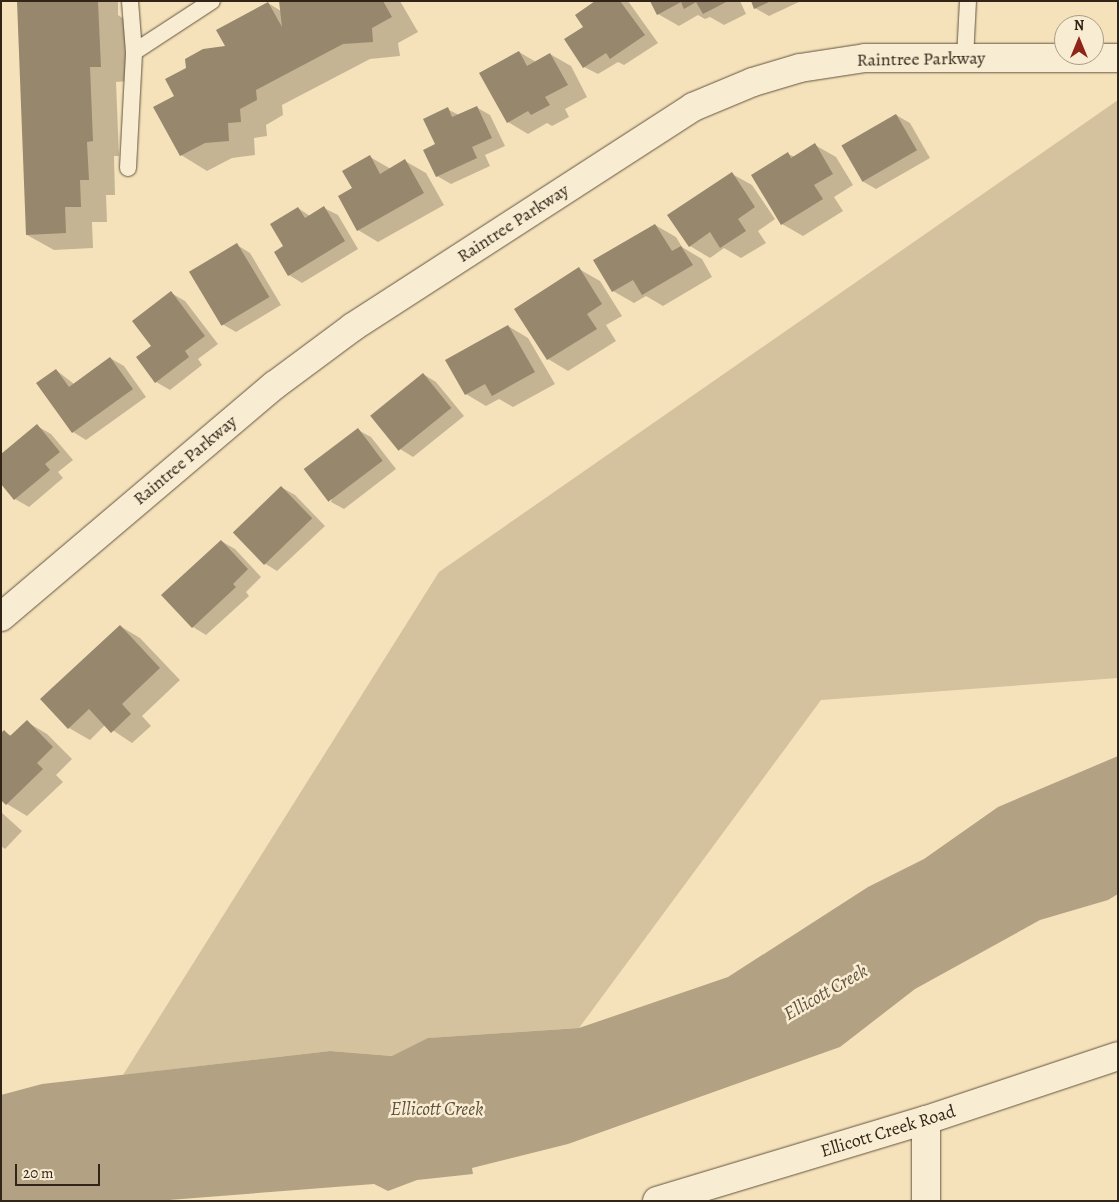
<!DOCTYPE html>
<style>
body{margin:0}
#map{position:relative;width:1119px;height:1202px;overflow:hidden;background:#f5e2ba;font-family:Alegreya,serif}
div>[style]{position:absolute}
.green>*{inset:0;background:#d4c29e}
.water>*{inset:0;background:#b3a183}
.shadow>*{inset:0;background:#0003}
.building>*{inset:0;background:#97876c;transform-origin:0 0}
.roads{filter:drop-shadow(0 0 1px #635440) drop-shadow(0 0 1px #635440)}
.lane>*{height:16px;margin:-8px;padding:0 8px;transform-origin:8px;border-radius:8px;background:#f8ecd2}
.street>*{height:28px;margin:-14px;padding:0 14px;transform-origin:14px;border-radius:14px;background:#f8ecd2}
.secondary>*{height:28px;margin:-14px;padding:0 14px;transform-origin:14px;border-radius:14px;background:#f8ecd2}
span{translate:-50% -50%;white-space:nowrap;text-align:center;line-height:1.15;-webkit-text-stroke:5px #f8ecd2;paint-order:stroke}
.street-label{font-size:18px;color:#322417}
.water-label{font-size:19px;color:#5f503d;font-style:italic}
.frame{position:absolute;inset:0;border:2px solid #322417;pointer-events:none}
.north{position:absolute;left:1054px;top:15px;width:50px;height:50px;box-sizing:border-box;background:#f8ecd2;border:1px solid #a99c87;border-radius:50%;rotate:0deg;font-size:14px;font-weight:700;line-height:20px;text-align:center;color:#322417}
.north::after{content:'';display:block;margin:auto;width:18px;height:22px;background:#8f2418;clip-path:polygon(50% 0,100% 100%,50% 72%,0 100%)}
.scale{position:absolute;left:15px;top:1164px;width:85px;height:22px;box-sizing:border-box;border:2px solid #322417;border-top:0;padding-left:6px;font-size:15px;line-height:18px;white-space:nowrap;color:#322417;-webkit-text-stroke:4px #f8ecd2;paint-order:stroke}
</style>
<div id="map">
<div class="green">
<i style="clip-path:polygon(1118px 100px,1118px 678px,821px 700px,579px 1028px,429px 1038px,393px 1056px,330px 1051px,123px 1075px,439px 572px)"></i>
</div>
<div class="water">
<i style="clip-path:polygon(1118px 756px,1118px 894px,1108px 900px,1040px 920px,915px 989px,840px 1047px,568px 1144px,472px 1168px,473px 1174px,417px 1180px,388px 1191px,374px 1184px,156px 1201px,1px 1201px,1px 1095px,42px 1084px,330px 1051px,392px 1056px,428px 1038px,579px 1028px,728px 977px,868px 887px,924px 859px,998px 807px)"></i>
</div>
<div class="shadow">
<i style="clip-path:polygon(18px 1px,118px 1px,118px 15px,124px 19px,127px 81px,116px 82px,119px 156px,114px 156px,115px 195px,106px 195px,107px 222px,92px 222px,93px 248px,54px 250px,27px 235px)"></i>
<i style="clip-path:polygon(281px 1px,400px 1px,418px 32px,398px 43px,400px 56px,370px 59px,282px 105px,283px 115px,266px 125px,267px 136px,254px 138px,255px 155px,232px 158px,207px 171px,181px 155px,176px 96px,268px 3px,281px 11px)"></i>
<i style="clip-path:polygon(598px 1px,628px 1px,658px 43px,624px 65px,618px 62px,598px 74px,584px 67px,584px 27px)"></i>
<i style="clip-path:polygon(652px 1px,740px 1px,746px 14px,724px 25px,710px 17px,705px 19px,698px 15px,679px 26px,658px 14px)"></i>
<i style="clip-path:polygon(752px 1px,801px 1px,769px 16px,755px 8px)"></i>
<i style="clip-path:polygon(519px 52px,536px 62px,550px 54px,571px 66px,587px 97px,565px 109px,569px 117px,552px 126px,547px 123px,528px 134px,508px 122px)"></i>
<i style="clip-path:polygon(476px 107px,490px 115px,505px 146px,485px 155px,490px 166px,451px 184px,437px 176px,437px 144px,447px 109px,459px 115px)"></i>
<i style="clip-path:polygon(896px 115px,910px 123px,930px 158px,876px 189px,862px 181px)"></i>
<i style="clip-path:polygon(815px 145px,836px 157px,853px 185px,834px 197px,843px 211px,803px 236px,782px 224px,788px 154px,795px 157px)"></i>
<i style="clip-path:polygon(370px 157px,391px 169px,405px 161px,426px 173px,444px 205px,378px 242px,358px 230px,354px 189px)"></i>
<i style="clip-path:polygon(732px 174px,752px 185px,775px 219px,758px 231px,766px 243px,741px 258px,724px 248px,710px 258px,690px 246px)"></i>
<i style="clip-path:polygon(298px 208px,310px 216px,324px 208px,338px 215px,358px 249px,302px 283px,289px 275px,285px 247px)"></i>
<i style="clip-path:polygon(655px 225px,676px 237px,682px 247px,702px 259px,712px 277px,663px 306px,646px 296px,634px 303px,613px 291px,595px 261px)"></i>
<i style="clip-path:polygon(237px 245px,250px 253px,281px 305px,236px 332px,222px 324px)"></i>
<i style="clip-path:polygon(579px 269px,600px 281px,622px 316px,606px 325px,616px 341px,568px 371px,548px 359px)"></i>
<i style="clip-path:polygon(171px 293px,185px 301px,218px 344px,198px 359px,202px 365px,170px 390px,156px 382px,153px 346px)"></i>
<i style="clip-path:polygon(508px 326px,528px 338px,555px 384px,513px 407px,499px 399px,486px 406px,466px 394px)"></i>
<i style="clip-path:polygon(110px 358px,124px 366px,146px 397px,86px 440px,73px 432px,56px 370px,74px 384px)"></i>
<i style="clip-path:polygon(423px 374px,436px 382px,464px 416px,413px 457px,400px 449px)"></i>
<i style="clip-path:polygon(37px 426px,51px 434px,73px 460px,58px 472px,63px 478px,29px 507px,15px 499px)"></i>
<i style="clip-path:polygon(358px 430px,371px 437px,396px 469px,344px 509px,331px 502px)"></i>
<i style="clip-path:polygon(281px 487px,295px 495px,325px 526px,277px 571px,264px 563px)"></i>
<i style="clip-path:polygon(221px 541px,235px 549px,261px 577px,246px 592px,249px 596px,206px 635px,193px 627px)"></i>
<i style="clip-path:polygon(120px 626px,140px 638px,180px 680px,142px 716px,151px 726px,132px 743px,105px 725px,90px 740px,69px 728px)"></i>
<i style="clip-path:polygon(27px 722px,47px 734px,72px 759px,56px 775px,63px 782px,27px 816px,7px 804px,4px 732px,12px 736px)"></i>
<i style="clip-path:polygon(1px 812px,22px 831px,5px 849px,1px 846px)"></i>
</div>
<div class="building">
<i style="clip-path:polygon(17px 1px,98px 2px,101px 67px,90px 67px,93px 141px,87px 142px,89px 180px,80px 180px,81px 207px,65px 207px,66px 233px,26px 235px)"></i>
<i style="clip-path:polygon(279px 1px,383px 1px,392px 17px,372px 28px,373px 42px,343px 44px,256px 90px,257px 100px,240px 109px,241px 122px,228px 123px,229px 141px,205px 143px,180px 156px,153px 107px,174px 96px,165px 79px,186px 68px,185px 59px,203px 49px,225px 46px,216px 30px,268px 2px,282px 27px)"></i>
<i style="clip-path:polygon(595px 1px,620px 1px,645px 35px,610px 59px,606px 53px,583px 68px,564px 39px,583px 27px,575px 15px)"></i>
<i style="clip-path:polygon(650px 1px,728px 1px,703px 14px,696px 2px,684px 9px,681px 2px,657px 15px)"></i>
<i style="clip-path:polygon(751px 1px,771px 1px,754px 9px)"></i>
<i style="clip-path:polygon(519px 51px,527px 66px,550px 53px,568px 85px,545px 97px,550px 105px,531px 115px,528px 111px,507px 123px,479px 73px)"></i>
<i style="clip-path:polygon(477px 106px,492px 138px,472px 147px,477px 158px,436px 177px,423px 150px,435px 144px,423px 119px,448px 107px,452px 117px)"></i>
<i style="left:896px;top:114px;width:42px;height:63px;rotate:60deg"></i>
<i style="clip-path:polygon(815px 143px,833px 174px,814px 185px,823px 199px,781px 225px,751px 175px,788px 152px,791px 158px)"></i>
<i style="clip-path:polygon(370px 155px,380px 174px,405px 159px,424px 193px,357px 231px,338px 196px,352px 188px,342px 171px)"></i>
<i style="clip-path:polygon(732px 172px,755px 207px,738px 219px,746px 231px,720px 248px,710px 232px,689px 247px,667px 215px)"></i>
<i style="clip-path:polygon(324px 206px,345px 241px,288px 276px,274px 252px,283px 246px,270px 224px,298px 207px,305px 218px)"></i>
<i style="clip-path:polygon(655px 224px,672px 251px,681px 246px,693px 265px,642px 295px,633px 280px,612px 292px,593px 260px)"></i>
<i style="left:237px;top:243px;width:63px;height:56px;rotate:59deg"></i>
<i style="clip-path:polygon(579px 267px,602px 304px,587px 314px,597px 329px,547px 360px,514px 309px)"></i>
<i style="clip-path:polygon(171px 291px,205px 336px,185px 351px,189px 357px,155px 383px,136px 357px,151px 346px,132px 321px)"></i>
<i style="clip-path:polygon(508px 325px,535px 372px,492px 396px,485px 384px,465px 395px,445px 360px)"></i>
<i style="clip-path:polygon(110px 357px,133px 389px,72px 433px,36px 383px,56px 369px,69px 387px)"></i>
<i style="left:423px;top:373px;width:45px;height:68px;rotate:51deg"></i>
<i style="clip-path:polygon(37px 424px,60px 452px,45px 464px,50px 470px,14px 500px,1px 484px,1px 454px)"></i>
<i style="left:358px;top:428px;width:41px;height:68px;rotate:53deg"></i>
<i style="left:281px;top:486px;width:45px;height:67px;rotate:46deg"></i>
<i style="clip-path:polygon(221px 540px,248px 569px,233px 584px,236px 587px,192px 628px,161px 595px)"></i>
<i style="clip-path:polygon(120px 625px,160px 668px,122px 704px,131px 714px,111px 733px,89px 709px,68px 729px,40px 699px)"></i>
<i style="clip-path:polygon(27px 720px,53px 747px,37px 763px,43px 769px,6px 805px,1px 800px,1px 733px,4px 730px,10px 736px)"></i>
</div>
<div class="roads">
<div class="lane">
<i style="left:134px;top:52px;width:93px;rotate:-33.2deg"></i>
<i style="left:965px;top:58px;width:57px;rotate:-87deg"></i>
<i style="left:128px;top:168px;width:116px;rotate:-87deg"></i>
<i style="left:134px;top:52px;width:51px;rotate:-94.5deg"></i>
</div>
<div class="street">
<i style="left:1px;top:617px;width:359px;rotate:-40.3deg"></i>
<i style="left:275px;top:385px;width:97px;rotate:-36.6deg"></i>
<i style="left:353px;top:327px;width:405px;rotate:-32.9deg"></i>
<i style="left:693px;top:107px;width:65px;rotate:-22.6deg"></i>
<i style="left:753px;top:82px;width:49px;rotate:-16.6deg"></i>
<i style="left:800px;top:68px;width:66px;rotate:-8.7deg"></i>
<i style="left:865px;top:58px;width:253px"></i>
<i style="left:926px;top:1201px;width:81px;rotate:-90deg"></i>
</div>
<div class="secondary">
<i style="left:657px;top:1201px;width:281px;rotate:-16.8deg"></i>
<i style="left:926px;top:1120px;width:202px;rotate:-18.4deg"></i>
</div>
</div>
<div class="street-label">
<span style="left:921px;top:59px;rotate:-1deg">Raintree Parkway</span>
<span style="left:513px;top:223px;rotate:-33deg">Raintree Parkway</span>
<span style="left:185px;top:460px;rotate:-40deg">Raintree Parkway</span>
<span style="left:888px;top:1131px;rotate:-17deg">Ellicott Creek Road</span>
</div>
<div class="water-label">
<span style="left:826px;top:993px;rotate:-30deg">Ellicott Creek</span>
<span style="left:437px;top:1110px">Ellicott Creek</span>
</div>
<div class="frame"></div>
<div class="north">N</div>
<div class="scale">20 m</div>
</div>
